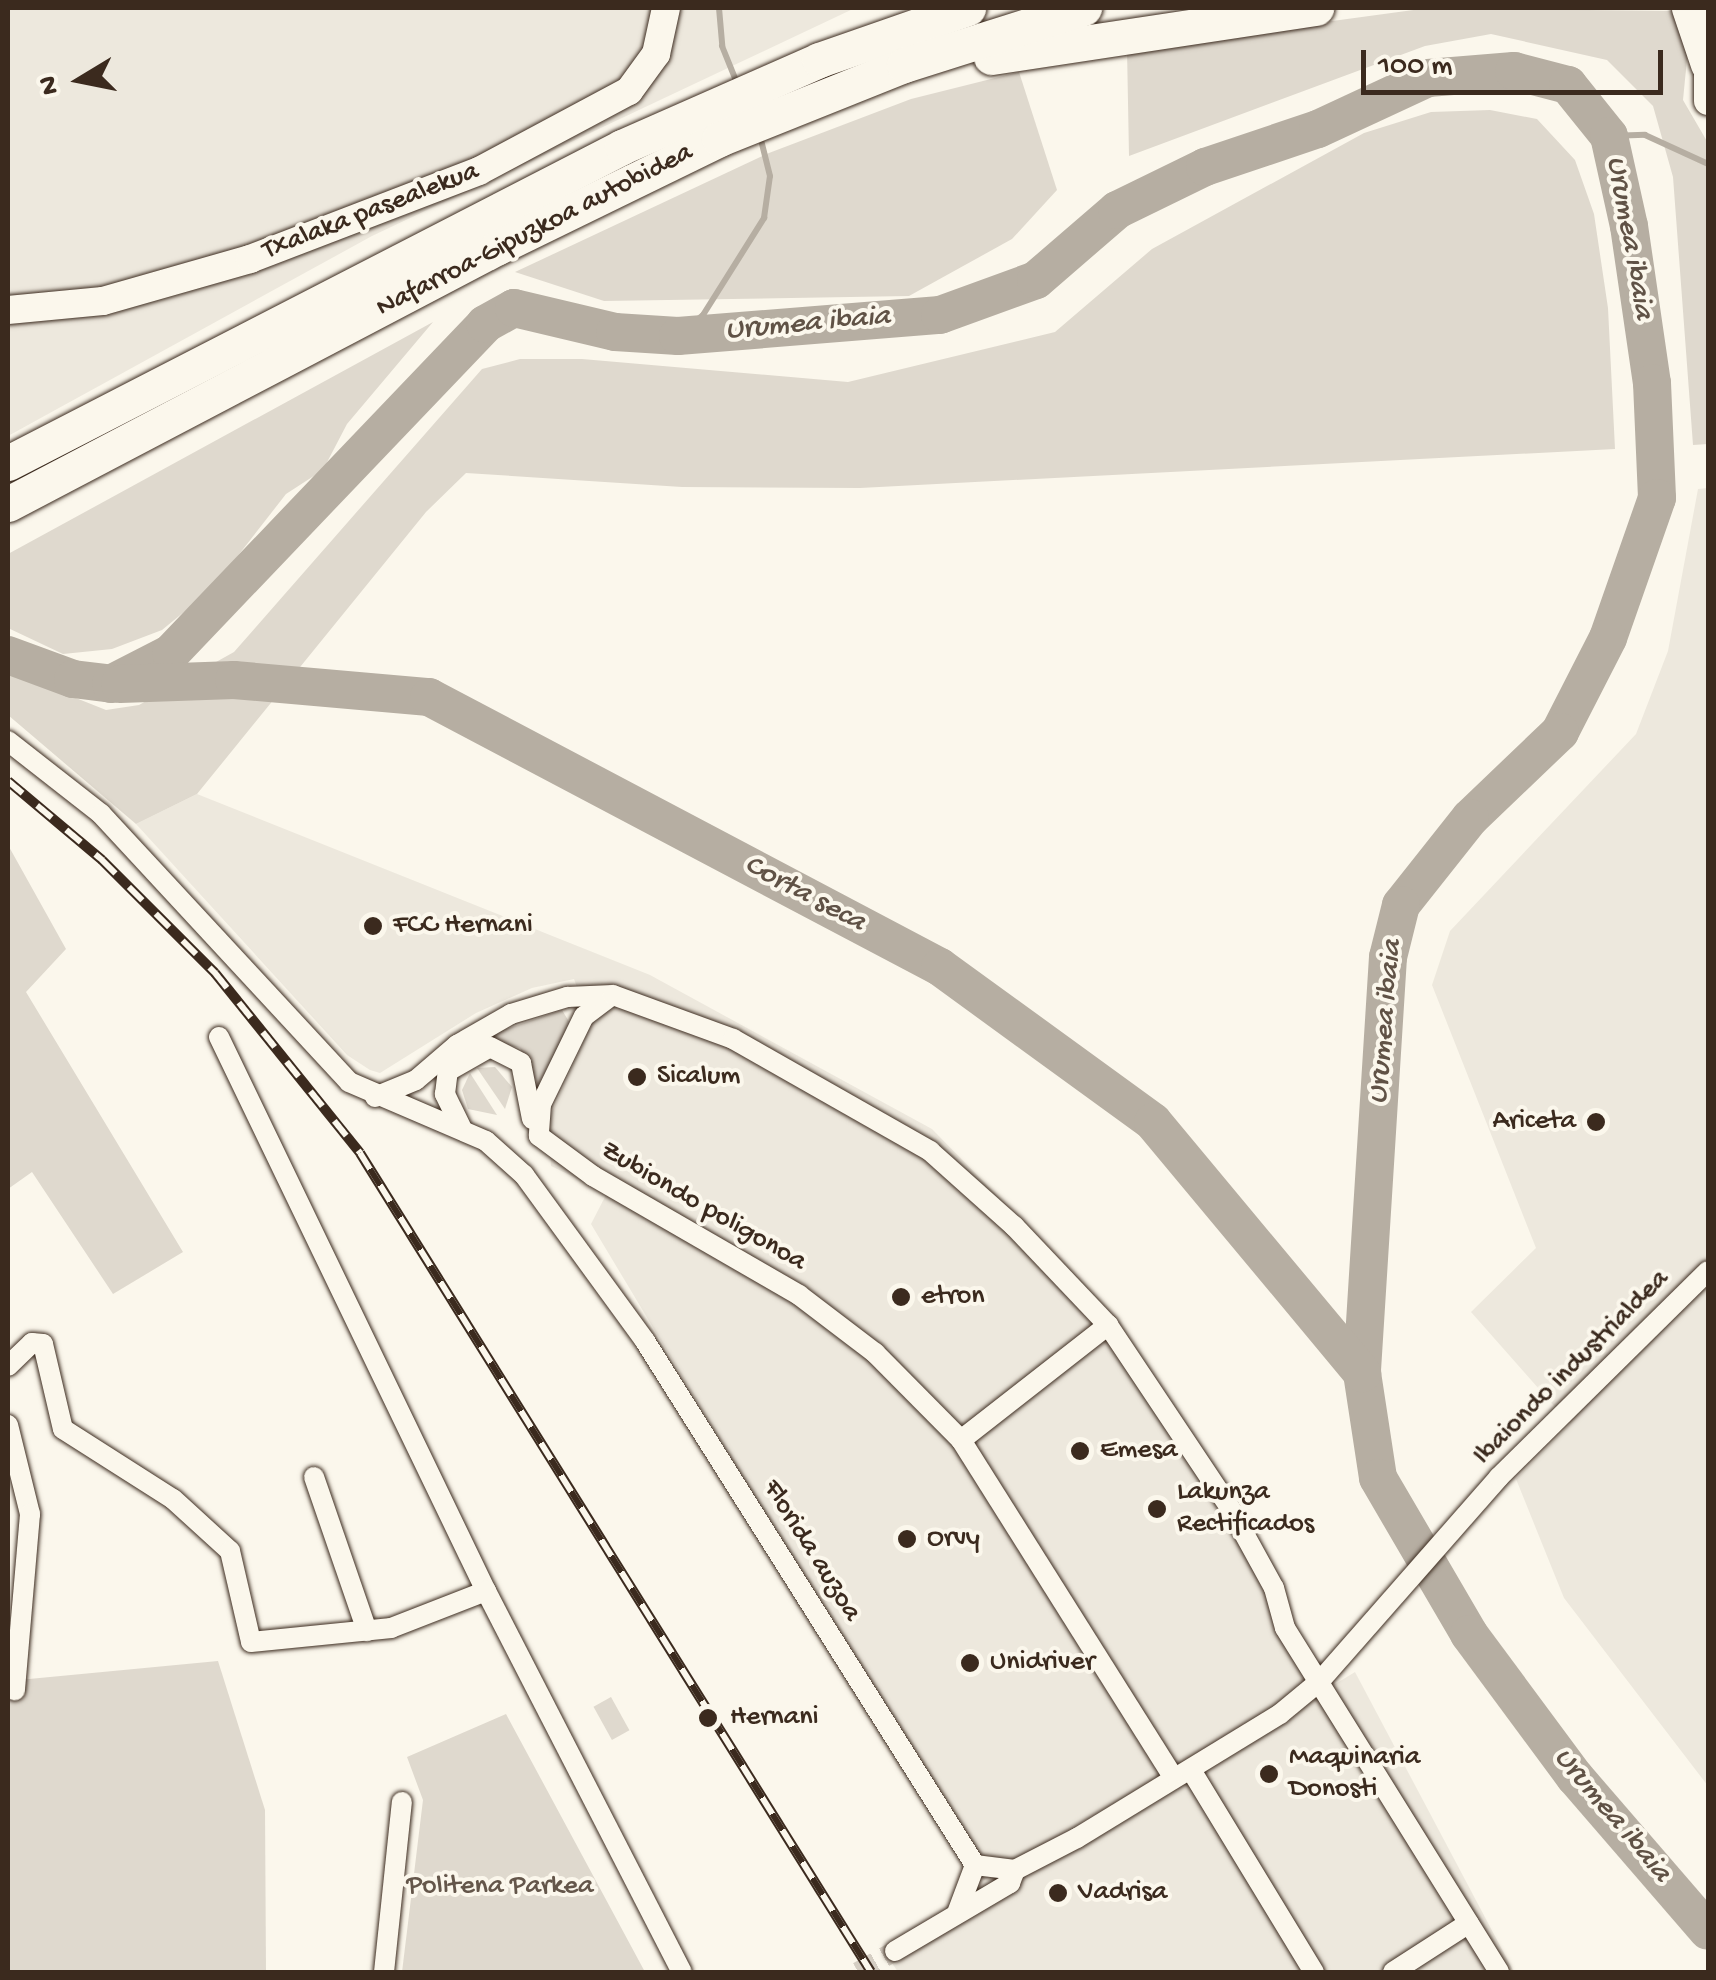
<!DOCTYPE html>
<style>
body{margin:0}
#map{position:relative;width:1716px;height:1980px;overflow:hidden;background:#fbf7ec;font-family:"Gochi Hand",sans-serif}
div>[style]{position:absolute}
.built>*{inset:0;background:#ede8dd}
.green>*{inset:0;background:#dfd9ce;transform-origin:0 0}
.stream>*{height:6px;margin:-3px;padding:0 3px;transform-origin:3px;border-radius:3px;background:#b6aea2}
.river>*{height:38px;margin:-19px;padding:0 19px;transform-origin:19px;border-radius:19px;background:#b6aea2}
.minor-tunnel>*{height:20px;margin-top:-10px;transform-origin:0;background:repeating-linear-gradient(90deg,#d5cec3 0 20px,transparent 0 30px)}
.roads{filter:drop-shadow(0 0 2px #3b2a1e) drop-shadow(0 0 2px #3b2a1e)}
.minor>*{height:20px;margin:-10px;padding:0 10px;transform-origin:10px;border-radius:10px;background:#fbf7ec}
.secondary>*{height:28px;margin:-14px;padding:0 14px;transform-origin:14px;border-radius:14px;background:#fbf7ec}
.motorway>*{height:35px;margin:-17.5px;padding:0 17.5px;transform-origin:17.5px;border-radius:17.5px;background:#fbf7ec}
.rail>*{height:10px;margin-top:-5px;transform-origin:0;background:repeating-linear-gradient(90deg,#fbf7ec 0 19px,#3b2a1e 0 38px);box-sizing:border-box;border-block:2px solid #3b2a1e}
.dots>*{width:28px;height:28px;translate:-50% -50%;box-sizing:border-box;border:5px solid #fbf7ec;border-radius:50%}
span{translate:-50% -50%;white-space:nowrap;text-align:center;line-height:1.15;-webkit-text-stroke:8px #fbf7ec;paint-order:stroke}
.street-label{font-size:28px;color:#3b2a1e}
.poi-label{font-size:28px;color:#3b2a1e}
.left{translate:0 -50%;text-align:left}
.right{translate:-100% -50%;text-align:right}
.park-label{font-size:28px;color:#64564a}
.water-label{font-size:30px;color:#605246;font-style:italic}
.frame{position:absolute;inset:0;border:10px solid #3b2a1e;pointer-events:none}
.north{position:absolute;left:30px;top:30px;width:100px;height:100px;-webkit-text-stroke:8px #fbf7ec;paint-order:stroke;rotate:260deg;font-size:28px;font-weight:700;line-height:40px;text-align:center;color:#3b2a1e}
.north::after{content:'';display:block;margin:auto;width:35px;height:45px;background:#3b2a1e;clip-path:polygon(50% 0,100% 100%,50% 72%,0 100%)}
.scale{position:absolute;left:1361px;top:50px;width:302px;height:45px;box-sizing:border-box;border:5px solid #3b2a1e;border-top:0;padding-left:12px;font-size:30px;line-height:35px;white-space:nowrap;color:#3b2a1e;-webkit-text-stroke:8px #fbf7ec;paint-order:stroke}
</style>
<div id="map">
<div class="built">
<i style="clip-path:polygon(8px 8px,855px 8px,372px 236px,8px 436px)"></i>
<i style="clip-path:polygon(1708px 488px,1708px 1786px,1564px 1598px,1516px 1479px,1570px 1424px,1471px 1312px,1536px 1248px,1432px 985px,1450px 931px,1636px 734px,1668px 651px,1698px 489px)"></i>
<i style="clip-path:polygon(197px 794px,650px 975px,932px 1129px,1086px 1286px,1320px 1681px,984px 1880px,591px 1224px,607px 1193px,551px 1166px,548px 1121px,591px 1025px,574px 979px,532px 988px,476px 1013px,380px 1073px,370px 1070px,347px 1055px,136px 824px)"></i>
<i style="clip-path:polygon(1355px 1672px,1514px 1972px,898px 1972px,888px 1957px)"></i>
</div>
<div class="green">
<i style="clip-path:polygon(1428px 8px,1674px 11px,1689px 39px,1683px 100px,1708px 143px,1708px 444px,1693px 445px,1673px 177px,1653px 106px,1607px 60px,1491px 34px,1425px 46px,1129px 156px,1127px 49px)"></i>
<i style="clip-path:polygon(1019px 72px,1057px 190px,1012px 239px,909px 296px,604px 301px,515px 272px,769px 153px,911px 99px)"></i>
<i style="clip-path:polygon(1490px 110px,1537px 119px,1575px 160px,1594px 214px,1608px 308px,1615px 449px,860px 488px,682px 487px,466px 473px,426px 512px,197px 794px,136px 824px,8px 715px,8px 671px,106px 710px,139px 705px,234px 652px,482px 369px,520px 359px,582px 359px,848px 382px,1055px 332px,1152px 249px,1364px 133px,1431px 112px)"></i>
<i style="clip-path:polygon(433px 322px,347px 424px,323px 470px,286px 494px,212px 589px,162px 630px,112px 649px,63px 654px,8px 628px,8px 554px)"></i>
<i style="clip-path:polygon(8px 845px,66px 949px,26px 992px,183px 1252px,113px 1294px,32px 1172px,8px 1189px)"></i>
<i style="clip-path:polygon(562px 1010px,571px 1025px,538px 1085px,520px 1048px,480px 1038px)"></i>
<i style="clip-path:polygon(495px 1067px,512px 1087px,505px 1109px,477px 1068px)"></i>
<i style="clip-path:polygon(470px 1073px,497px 1115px,468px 1109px,462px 1090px)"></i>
<i style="clip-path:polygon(218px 1661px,265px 1810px,266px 1972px,8px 1972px,8px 1681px)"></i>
<i style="left:611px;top:1697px;width:38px;height:20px;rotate:61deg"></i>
<i style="clip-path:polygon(506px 1714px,645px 1972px,402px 1972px,423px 1800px,407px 1757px)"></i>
</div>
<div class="stream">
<i style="left:719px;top:8px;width:38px;rotate:85deg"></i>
<i style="left:722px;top:46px;width:40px;rotate:68deg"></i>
<i style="left:1609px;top:136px;width:36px;rotate:-2deg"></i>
<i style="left:1645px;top:135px;width:69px;rotate:24.7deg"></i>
<i style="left:678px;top:336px;width:33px;rotate:-40deg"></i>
<i style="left:703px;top:315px;width:115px;rotate:-57.8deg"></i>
<i style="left:764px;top:218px;width:42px;rotate:-81.9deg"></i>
<i style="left:770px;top:176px;width:41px;rotate:-104deg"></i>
</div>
<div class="river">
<i style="left:8px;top:655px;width:69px;rotate:20.3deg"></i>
<i style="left:73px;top:679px;width:38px;rotate:7deg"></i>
<i style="left:111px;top:684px;width:68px;rotate:-27.3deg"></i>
<i style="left:171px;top:653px;width:455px;rotate:-46.3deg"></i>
<i style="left:485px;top:324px;width:33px;rotate:-29deg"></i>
<i style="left:514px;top:308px;width:104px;rotate:13.4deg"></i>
<i style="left:615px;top:332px;width:63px;rotate:3.6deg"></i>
<i style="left:678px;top:336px;width:263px;rotate:-4.6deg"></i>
<i style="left:940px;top:315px;width:102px;rotate:-20deg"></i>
<i style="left:1036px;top:280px;width:107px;rotate:-40.8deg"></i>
<i style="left:1117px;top:210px;width:98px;rotate:-26deg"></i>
<i style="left:1205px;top:167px;width:119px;rotate:-18.6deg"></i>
<i style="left:1318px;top:129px;width:121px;rotate:-24.9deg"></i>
<i style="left:1428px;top:78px;width:86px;rotate:-4.7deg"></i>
<i style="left:1514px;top:71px;width:56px;rotate:14.5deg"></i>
<i style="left:1568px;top:85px;width:65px;rotate:51.2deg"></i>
<i style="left:1609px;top:136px;width:92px;rotate:77.5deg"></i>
<i style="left:1629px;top:226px;width:159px;rotate:81.7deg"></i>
<i style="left:1652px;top:383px;width:115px;rotate:87.5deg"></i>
<i style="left:1657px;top:498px;width:148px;rotate:109.3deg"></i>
<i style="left:1608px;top:638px;width:106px;rotate:117.1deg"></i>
<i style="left:1560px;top:732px;width:124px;rotate:136.3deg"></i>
<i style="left:1470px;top:818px;width:111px;rotate:128.4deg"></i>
<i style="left:1401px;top:905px;width:54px;rotate:104deg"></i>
<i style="left:1388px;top:957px;width:417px;rotate:93.6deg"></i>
<i style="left:1362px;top:1373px;width:106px;rotate:81.3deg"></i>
<i style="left:1378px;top:1478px;width:181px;rotate:59.7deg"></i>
<i style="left:1469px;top:1634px;width:178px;rotate:53.5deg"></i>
<i style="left:1575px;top:1777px;width:203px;rotate:49.2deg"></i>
<i style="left:120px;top:684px;width:114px;rotate:-2deg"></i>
<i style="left:234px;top:680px;width:196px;rotate:5deg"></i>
<i style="left:429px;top:697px;width:578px;rotate:27.85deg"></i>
<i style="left:940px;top:967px;width:263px;rotate:36deg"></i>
<i style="left:1153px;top:1122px;width:327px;rotate:50.2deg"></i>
</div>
<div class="minor-tunnel">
<i style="left:858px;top:1972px;width:43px;rotate:-29.6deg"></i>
</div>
<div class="roads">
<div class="minor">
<i style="left:8px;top:741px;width:118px;rotate:38.1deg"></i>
<i style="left:101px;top:814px;width:365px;rotate:47.2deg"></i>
<i style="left:349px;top:1082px;width:149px;rotate:23.3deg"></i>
<i style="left:486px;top:1141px;width:51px;rotate:41.8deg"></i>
<i style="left:524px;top:1175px;width:205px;rotate:53.9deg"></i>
<i style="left:645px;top:1341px;width:619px;rotate:57.8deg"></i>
<i style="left:975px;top:1865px;width:40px;rotate:7.1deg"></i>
<i style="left:1015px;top:1870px;width:70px;rotate:-27.3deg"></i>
<i style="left:1077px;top:1838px;width:238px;rotate:-31.4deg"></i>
<i style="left:1280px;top:1714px;width:52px;rotate:-39.5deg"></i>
<i style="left:1320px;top:1681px;width:271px;rotate:-48.7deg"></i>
<i style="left:1499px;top:1477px;width:293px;rotate:-44.6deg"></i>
<i style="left:611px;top:996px;width:34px;rotate:143deg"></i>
<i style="left:584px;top:1016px;width:98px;rotate:116deg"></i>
<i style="left:541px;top:1104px;width:32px;rotate:94deg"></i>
<i style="left:539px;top:1136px;width:67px;rotate:36.5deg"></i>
<i style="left:593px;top:1176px;width:238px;rotate:30deg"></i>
<i style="left:799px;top:1295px;width:96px;rotate:37.3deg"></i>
<i style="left:875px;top:1353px;width:122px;rotate:45.3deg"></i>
<i style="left:961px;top:1440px;width:396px;rotate:57.8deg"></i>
<i style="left:219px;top:1037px;width:615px;rotate:64.27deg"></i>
<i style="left:486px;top:1591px;width:428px;rotate:62.8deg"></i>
<i style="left:375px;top:1097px;width:44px;rotate:-22.5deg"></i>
<i style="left:416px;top:1080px;width:54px;rotate:-40.5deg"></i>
<i style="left:457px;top:1045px;width:62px;rotate:-29.9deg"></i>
<i style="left:511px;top:1014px;width:59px;rotate:-16.9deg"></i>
<i style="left:567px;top:997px;width:46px;rotate:-2.5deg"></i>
<i style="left:613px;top:995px;width:128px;rotate:20.1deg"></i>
<i style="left:733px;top:1039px;width:227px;rotate:29.6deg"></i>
<i style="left:930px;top:1151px;width:113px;rotate:41.8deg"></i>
<i style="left:1014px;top:1226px;width:137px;rotate:46.5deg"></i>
<i style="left:1108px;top:1325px;width:220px;rotate:56.3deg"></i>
<i style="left:1230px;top:1508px;width:91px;rotate:61.2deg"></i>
<i style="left:1274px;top:1588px;width:41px;rotate:74.6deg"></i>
<i style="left:1285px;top:1628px;width:405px;rotate:58.1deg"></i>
<i style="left:461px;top:1127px;width:37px;rotate:-116deg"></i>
<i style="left:445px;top:1094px;width:23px;rotate:-83deg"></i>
<i style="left:448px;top:1071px;width:48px;rotate:-29.7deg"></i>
<i style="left:490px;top:1047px;width:35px;rotate:27deg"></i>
<i style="left:521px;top:1063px;width:57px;rotate:78.9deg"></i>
<i style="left:8px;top:1366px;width:33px;rotate:-44deg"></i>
<i style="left:32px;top:1343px;width:11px;rotate:5deg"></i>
<i style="left:43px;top:1344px;width:87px;rotate:76.8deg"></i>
<i style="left:63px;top:1429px;width:130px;rotate:32.5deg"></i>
<i style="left:173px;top:1499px;width:77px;rotate:42.4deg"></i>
<i style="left:230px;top:1551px;width:93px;rotate:77deg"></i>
<i style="left:251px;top:1642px;width:141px;rotate:-5.7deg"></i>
<i style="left:391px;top:1628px;width:102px;rotate:-21.3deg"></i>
<i style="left:8px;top:1425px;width:92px;rotate:76.1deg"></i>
<i style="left:30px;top:1514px;width:177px;rotate:94.9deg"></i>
<i style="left:961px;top:1440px;width:187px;rotate:-38deg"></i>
<i style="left:314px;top:1477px;width:163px;rotate:71deg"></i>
<i style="left:1191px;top:1770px;width:237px;rotate:58.7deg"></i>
<i style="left:957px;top:1913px;width:51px;rotate:-69.4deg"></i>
<i style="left:895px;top:1951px;width:134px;rotate:-30.6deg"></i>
<i style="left:1010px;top:1883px;width:14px;rotate:-69deg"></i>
<i style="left:384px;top:1972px;width:171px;rotate:-84deg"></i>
<i style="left:1393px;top:1972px;width:90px;rotate:-32.8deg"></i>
</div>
<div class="secondary">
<i style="left:1708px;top:65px;width:36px;rotate:90deg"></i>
<i style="left:8px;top:310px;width:95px;rotate:-5.4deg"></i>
<i style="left:103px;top:301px;width:153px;rotate:-15.9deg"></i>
<i style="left:250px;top:259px;width:245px;rotate:-21deg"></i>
<i style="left:479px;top:171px;width:170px;rotate:-28.1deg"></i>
<i style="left:629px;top:91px;width:46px;rotate:-53.9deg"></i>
<i style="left:656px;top:54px;width:47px;rotate:-77.7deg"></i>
</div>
<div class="motorway">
<i style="left:1689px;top:8px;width:59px;rotate:71.3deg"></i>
<i style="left:991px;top:57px;width:329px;rotate:-8.6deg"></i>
<i style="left:8px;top:463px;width:691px;rotate:-27.23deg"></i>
<i style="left:622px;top:147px;width:215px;rotate:-23.8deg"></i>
<i style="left:819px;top:60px;width:158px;rotate:-19.2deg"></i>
<i style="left:8px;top:504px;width:553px;rotate:-27.68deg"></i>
<i style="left:498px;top:247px;width:246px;rotate:-26deg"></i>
<i style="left:719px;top:139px;width:199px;rotate:-21.8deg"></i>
<i style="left:904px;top:65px;width:189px;rotate:-17.6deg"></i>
</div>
</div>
<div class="rail">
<i style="left:8px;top:781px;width:123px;rotate:40deg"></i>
<i style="left:102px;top:860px;width:160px;rotate:45deg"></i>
<i style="left:215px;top:973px;width:231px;rotate:51.1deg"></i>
<i style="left:360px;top:1153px;width:965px;rotate:58.04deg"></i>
</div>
<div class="dots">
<i style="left:373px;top:926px;background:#3b2a1e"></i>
<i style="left:637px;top:1077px;background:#3b2a1e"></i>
<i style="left:1596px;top:1122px;background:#3b2a1e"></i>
<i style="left:901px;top:1297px;background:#3b2a1e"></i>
<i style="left:1080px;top:1451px;background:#3b2a1e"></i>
<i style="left:1157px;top:1509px;background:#3b2a1e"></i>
<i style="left:907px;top:1539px;background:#3b2a1e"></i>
<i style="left:970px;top:1663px;background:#3b2a1e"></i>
<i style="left:708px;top:1718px;background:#3b2a1e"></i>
<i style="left:1269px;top:1774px;background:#3b2a1e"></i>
<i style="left:1058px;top:1893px;background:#3b2a1e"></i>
</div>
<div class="street-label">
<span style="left:371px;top:212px;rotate:-21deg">Txalaka pasealekua</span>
<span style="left:535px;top:231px;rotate:-27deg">Nafarroa-Gipuzkoa autobidea</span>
<span style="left:703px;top:1207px;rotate:30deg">Zubiondo poligonoa</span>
<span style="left:1572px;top:1368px;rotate:-45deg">Ibaiondo industrialdea</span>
<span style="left:811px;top:1551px;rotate:58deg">Florida auzoa</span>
</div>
<div class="poi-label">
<span class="left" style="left:393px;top:926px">FCC Hernani</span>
<span class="left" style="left:657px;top:1077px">Sicalum</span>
<span class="right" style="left:1576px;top:1122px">Ariceta</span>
<span class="left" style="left:921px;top:1297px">etron</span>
<span class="left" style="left:1100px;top:1451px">Emesa</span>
<span class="left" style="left:1177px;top:1509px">Lakunza<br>Rectificados</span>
<span class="left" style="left:927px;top:1539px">Orvy</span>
<span class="left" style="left:990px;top:1663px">Unidriver</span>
<span class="left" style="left:730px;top:1718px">Hernani</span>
<span class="left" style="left:1289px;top:1774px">Maquinaria<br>Donosti</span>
<span class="left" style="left:1078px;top:1893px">Vadrisa</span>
</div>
<div class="park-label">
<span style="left:500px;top:1887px">Politena Parkea</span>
</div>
<div class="water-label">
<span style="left:1628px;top:238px;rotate:80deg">Urumea ibaia</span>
<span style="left:808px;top:325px;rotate:-5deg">Urumea ibaia</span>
<span style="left:804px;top:895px;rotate:28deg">Corta seca</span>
<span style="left:1387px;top:1022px;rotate:-85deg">Urumea ibaia</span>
<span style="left:1611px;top:1816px;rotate:50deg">Urumea ibaia</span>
</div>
<div class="frame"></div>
<div class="north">N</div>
<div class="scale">100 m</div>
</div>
